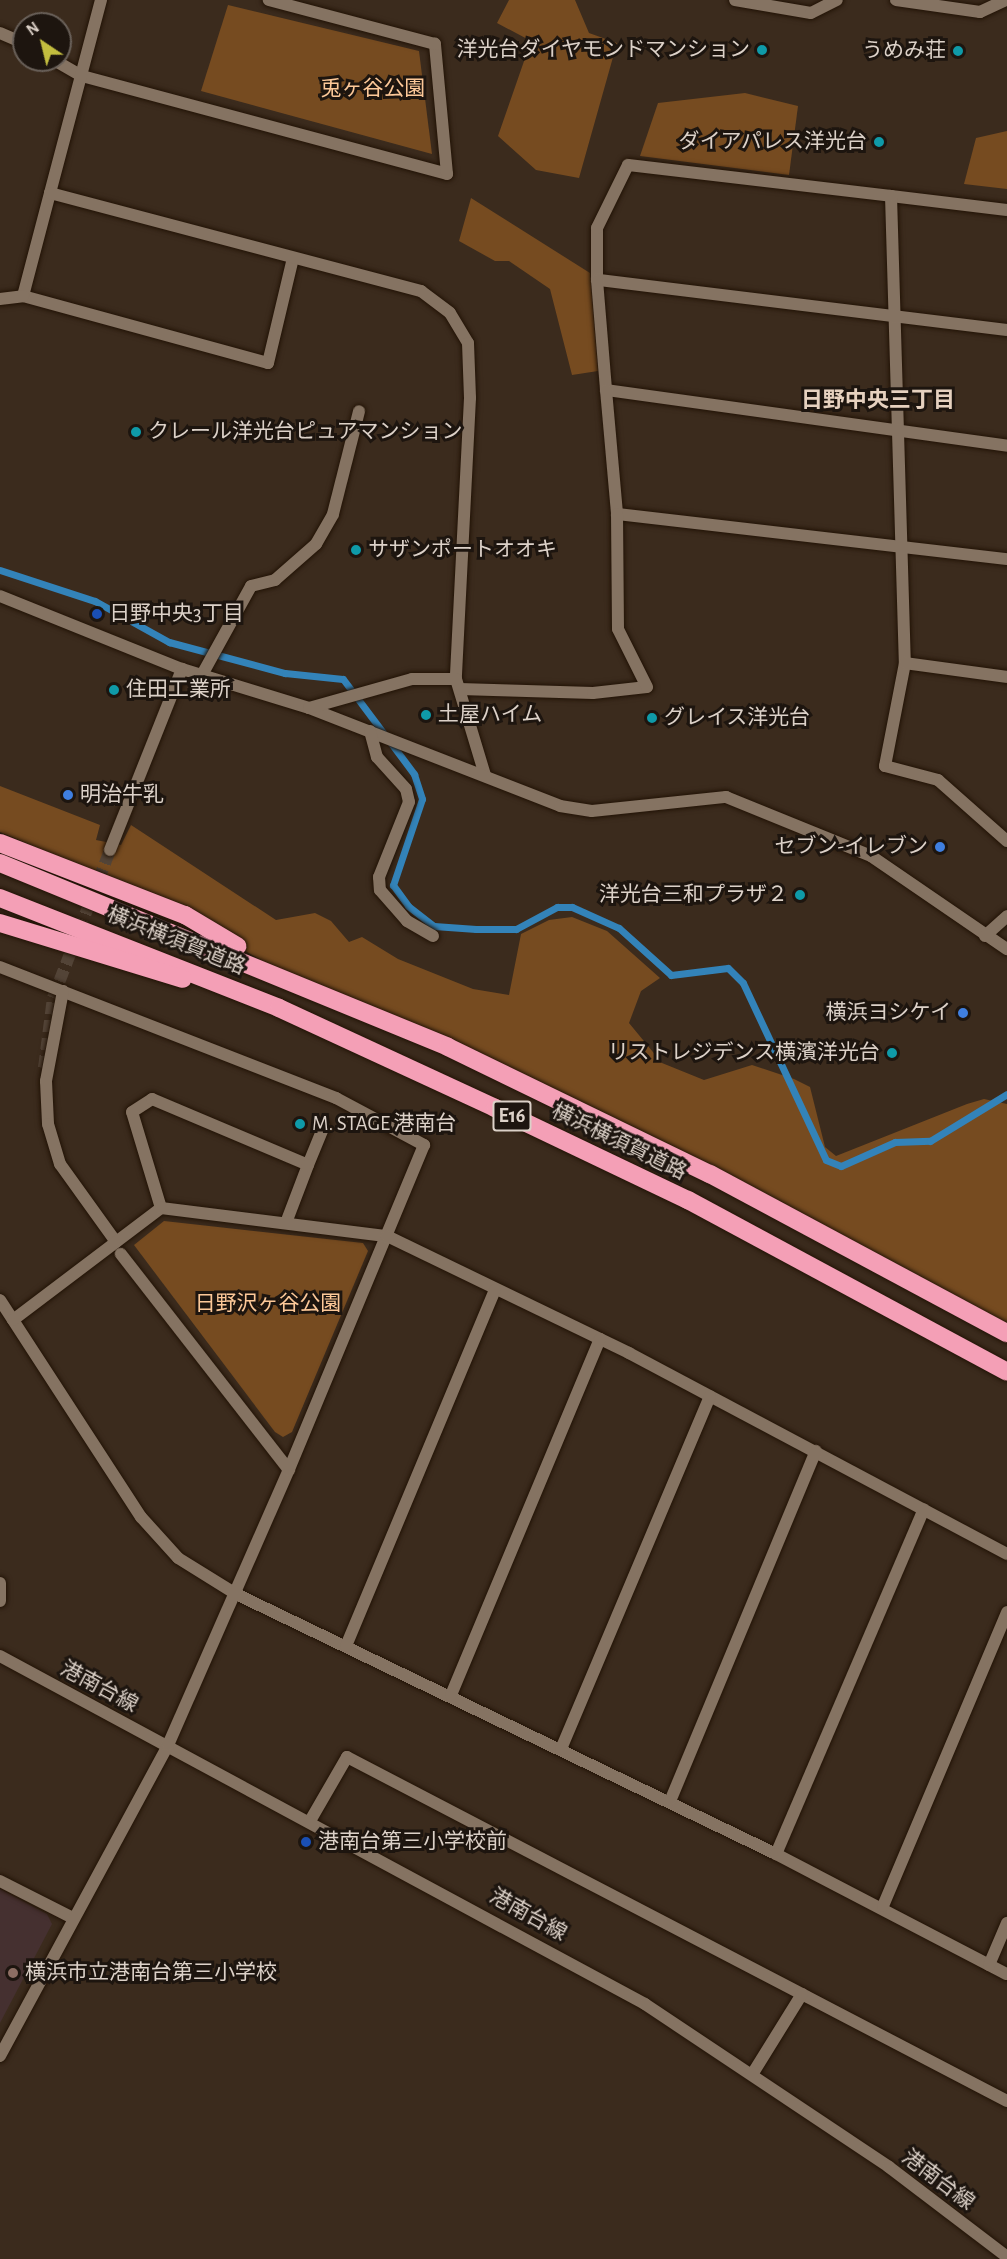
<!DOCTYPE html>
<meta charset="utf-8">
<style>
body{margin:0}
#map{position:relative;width:1007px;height:2259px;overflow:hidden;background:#3b2b1d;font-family:"Alegreya Sans","Noto Sans JP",sans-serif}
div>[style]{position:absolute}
.education>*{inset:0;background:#453030}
.green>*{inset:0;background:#764b20}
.stream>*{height:7px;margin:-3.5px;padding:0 3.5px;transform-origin:3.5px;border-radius:3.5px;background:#3383b9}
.tertiary-tunnel>*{height:12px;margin-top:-6px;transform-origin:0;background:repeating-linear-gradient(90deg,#534437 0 12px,transparent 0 18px)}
.roads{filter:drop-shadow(0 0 2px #221306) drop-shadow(0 0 2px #221306)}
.minor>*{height:12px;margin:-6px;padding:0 6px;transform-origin:6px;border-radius:6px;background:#857362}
.tertiary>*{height:12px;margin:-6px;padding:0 6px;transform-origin:6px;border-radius:6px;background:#857362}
.motorway>*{height:18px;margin:-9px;padding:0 9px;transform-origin:9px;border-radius:9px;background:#f49fb6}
.dots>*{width:16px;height:16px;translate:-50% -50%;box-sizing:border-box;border:3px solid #1d150f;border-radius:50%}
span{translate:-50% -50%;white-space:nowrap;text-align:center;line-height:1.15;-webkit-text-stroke:6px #1d150f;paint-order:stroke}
.shield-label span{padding:2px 4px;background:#1d150f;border:2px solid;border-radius:4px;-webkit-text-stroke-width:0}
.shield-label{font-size:20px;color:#dcd1c8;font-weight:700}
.poi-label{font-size:21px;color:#dcd1c8}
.right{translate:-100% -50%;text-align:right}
.left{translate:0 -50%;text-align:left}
.park-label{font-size:21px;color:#fcc898}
.street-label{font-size:21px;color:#dcd1c8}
.neighbourhood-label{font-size:22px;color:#e6d1bf;font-weight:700}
.north{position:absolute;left:12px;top:12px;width:60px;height:60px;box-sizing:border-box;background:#1d150f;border:2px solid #696059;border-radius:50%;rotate:325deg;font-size:16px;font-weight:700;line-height:24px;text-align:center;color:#dcd1c8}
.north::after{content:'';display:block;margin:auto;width:21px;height:27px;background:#c3bd3f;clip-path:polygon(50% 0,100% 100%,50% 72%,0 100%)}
</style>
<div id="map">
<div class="education">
<i style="clip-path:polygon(0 1889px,47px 1914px,52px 1924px,0 2023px)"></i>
</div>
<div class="green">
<i style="clip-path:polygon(509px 0,575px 0,589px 33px,617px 43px,579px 178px,536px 170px,498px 136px,531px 41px,497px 23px)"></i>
<i style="clip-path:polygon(228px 5px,419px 51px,432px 154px,201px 91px)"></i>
<i style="clip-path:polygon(745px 93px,798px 106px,789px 175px,640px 156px,658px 103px)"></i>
<i style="clip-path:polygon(1007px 131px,1007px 189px,964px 184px,976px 138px)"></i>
<i style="clip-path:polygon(471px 198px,590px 273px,598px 371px,572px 375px,550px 289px,509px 261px,495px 261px,459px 241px)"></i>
<i style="clip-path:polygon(0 786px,100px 825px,96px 840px,121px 845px,131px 825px,276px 920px,315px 913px,331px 921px,349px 942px,362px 937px,398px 959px,473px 989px,509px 995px,521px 934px,549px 920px,572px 917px,607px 931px,660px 978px,641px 991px,629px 1023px,662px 1063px,704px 1080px,752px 1065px,794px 1079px,810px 1087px,825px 1147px,836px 1156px,967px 1104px,984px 1099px,1007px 1104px,1007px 1333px,710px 1174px,295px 980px,153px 897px,0 832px)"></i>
<i style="clip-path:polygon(164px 1221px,363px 1243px,368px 1251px,292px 1432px,283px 1437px,275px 1432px,134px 1245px)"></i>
</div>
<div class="stream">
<i style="left:0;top:570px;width:100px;rotate:18.1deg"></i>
<i style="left:95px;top:601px;width:85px;rotate:29deg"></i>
<i style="left:169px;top:642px;width:120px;rotate:15deg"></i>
<i style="left:285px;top:673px;width:58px;rotate:5.9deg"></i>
<i style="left:343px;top:679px;width:119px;rotate:53.2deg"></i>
<i style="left:414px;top:774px;width:26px;rotate:72deg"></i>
<i style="left:422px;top:799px;width:91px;rotate:108.6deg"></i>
<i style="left:393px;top:885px;width:26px;rotate:54deg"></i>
<i style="left:408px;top:906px;width:33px;rotate:38deg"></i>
<i style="left:434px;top:926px;width:42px;rotate:4.1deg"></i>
<i style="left:476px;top:929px;width:40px"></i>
<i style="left:516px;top:929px;width:47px;rotate:-28.2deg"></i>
<i style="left:557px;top:907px;width:15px"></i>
<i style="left:572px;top:907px;width:51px;rotate:24.1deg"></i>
<i style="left:619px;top:928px;width:70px;rotate:42.1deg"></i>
<i style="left:671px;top:975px;width:57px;rotate:-7deg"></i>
<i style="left:728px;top:968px;width:21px;rotate:45deg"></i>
<i style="left:743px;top:983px;width:195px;rotate:64.9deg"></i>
<i style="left:826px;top:1160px;width:16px;rotate:22deg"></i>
<i style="left:841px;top:1166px;width:59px;rotate:-24deg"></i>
<i style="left:895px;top:1142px;width:35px;rotate:-2deg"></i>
<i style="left:930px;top:1141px;width:90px;rotate:-31.4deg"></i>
</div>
<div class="tertiary-tunnel">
<i style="left:44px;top:1068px;width:71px;rotate:-82.7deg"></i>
<i style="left:53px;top:998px;width:159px;rotate:-68.9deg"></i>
</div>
<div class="roads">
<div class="minor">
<i style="left:735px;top:0;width:77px;rotate:9.7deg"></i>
<i style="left:811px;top:13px;width:29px;rotate:-27deg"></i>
<i style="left:896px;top:0;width:85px;rotate:8.1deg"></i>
<i style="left:980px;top:12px;width:29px;rotate:-25deg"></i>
<i style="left:0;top:33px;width:26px;rotate:23deg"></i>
<i style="left:54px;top:60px;width:32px;rotate:30deg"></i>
<i style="left:82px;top:76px;width:378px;rotate:15deg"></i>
<i style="left:447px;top:174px;width:131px;rotate:-95.3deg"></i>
<i style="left:435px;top:44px;width:172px;rotate:-165.2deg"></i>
<i style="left:50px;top:193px;width:200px;rotate:-75.2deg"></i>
<i style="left:1007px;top:210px;width:117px;rotate:-173.1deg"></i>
<i style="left:891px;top:196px;width:467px;rotate:88.3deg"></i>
<i style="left:905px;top:663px;width:105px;rotate:101deg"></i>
<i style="left:885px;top:766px;width:55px;rotate:14.8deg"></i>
<i style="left:938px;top:780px;width:92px;rotate:41.5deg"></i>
<i style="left:293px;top:258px;width:108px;rotate:103.4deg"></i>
<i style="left:268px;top:363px;width:254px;rotate:-164.7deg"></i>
<i style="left:23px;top:296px;width:106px;rotate:-75.3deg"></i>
<i style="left:50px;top:193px;width:384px;rotate:14.8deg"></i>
<i style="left:421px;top:291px;width:36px;rotate:37deg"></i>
<i style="left:450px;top:313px;width:35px;rotate:59deg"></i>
<i style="left:468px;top:343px;width:55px;rotate:87.9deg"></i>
<i style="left:470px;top:398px;width:281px;rotate:92.9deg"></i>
<i style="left:456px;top:679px;width:100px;rotate:73.2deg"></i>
<i style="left:597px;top:280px;width:52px;rotate:-90deg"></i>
<i style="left:597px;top:228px;width:70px;rotate:-63.8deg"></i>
<i style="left:628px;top:165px;width:265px;rotate:6.7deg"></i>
<i style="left:0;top:299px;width:23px;rotate:-7deg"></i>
<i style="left:1007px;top:330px;width:413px;rotate:-173deg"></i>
<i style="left:597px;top:280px;width:110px;rotate:85.3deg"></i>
<i style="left:606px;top:390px;width:405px;rotate:7.9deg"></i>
<i style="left:606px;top:390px;width:124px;rotate:84.9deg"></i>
<i style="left:617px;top:514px;width:393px;rotate:6.6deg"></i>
<i style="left:0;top:596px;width:196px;rotate:21.9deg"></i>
<i style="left:182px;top:669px;width:133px;rotate:17.1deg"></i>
<i style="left:309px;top:708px;width:269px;rotate:21.3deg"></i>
<i style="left:560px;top:806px;width:32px;rotate:9deg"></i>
<i style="left:592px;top:811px;width:135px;rotate:-6deg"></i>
<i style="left:726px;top:797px;width:157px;rotate:22.1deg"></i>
<i style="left:871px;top:856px;width:165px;rotate:34.4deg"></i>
<i style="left:905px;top:663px;width:103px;rotate:7.8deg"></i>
<i style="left:203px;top:673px;width:99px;rotate:-61.1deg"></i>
<i style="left:251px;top:586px;width:25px;rotate:-14deg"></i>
<i style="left:275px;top:580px;width:55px;rotate:-41.3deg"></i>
<i style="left:316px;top:544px;width:34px;rotate:-60deg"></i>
<i style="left:333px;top:514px;width:106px;rotate:-75.8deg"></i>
<i style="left:460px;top:689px;width:133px;rotate:1.7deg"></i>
<i style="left:593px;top:693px;width:54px;rotate:-6.3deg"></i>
<i style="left:647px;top:687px;width:65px;rotate:-116.6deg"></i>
<i style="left:618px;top:629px;width:115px;rotate:-90.5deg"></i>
<i style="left:309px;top:708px;width:107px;rotate:-15.7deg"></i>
<i style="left:412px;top:679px;width:44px"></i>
<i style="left:370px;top:731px;width:27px;rotate:75deg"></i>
<i style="left:377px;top:757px;width:43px;rotate:47.8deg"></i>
<i style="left:406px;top:789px;width:13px;rotate:77deg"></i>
<i style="left:409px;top:802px;width:81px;rotate:111.8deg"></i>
<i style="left:379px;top:877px;width:13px;rotate:86deg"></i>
<i style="left:380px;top:890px;width:41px;rotate:48.9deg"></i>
<i style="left:407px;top:921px;width:30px;rotate:30deg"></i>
<i style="left:985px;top:936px;width:30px;rotate:-42deg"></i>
<i style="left:0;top:967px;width:361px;rotate:21.3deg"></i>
<i style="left:336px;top:1098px;width:100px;rotate:28.1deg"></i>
<i style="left:424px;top:1145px;width:352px;rotate:112.6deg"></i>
<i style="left:63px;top:991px;width:92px;rotate:100.7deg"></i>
<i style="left:46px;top:1081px;width:43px;rotate:87.3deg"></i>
<i style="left:48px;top:1124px;width:42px;rotate:73.3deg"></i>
<i style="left:60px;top:1164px;width:96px;rotate:54.3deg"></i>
<i style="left:308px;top:1165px;width:42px;rotate:-67.7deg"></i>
<i style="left:161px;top:1208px;width:100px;rotate:-106.8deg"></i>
<i style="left:132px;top:1112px;width:24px;rotate:-33deg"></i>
<i style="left:152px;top:1099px;width:169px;rotate:22.9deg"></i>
<i style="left:308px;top:1165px;width:62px;rotate:110.8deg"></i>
<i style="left:0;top:1300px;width:259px;rotate:57deg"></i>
<i style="left:141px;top:1517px;width:55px;rotate:47.9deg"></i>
<i style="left:178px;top:1558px;width:68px;rotate:31.8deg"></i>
<i style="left:236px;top:1594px;width:599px;rotate:25.71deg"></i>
<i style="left:776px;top:1854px;width:375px;rotate:-66.8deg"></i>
<i style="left:13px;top:1320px;width:186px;rotate:-37.1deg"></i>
<i style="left:161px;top:1208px;width:228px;rotate:7.1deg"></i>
<i style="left:387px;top:1236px;width:269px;rotate:25.8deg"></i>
<i style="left:629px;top:1353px;width:428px;rotate:28deg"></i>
<i style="left:0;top:1583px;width:18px;rotate:90deg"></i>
<i style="left:346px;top:1646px;width:386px;rotate:-67.3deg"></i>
<i style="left:451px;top:1695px;width:386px;rotate:-67.3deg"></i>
<i style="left:561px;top:1749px;width:383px;rotate:-67.1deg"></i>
<i style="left:671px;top:1799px;width:377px;rotate:-67.4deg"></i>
<i style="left:310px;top:1821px;width:74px;rotate:-60deg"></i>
<i style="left:347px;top:1757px;width:744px;rotate:27.53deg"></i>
<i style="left:776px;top:1854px;width:260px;rotate:27.5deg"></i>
<i style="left:0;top:1881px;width:82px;rotate:26.9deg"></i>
<i style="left:883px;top:1906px;width:319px;rotate:-67.1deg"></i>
<i style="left:989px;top:1965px;width:46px;rotate:-66.8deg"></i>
<i style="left:753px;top:2073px;width:93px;rotate:-58.2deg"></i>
</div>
<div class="tertiary">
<i style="left:110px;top:850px;width:195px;rotate:-68.3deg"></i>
<i style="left:0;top:1656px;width:733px;rotate:28.35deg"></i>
<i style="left:645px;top:2004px;width:293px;rotate:33.7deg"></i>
<i style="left:889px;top:2167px;width:148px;rotate:37.3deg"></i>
<i style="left:0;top:2056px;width:353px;rotate:-61.6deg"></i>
<i style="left:168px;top:1745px;width:300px;rotate:-66.3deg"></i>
<i style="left:289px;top:1470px;width:274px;rotate:-127.9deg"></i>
</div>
<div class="motorway">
<i style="left:0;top:843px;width:199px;rotate:21.3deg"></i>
<i style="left:185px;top:915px;width:61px;rotate:30.8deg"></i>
<i style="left:0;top:863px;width:484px;rotate:22.3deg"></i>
<i style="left:448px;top:1047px;width:291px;rotate:25.9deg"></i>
<i style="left:710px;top:1174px;width:337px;rotate:28.2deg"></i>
<i style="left:0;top:898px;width:300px;rotate:21.5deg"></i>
<i style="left:279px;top:1008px;width:238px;rotate:24.8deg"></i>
<i style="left:495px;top:1108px;width:214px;rotate:25.5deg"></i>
<i style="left:688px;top:1200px;width:362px;rotate:28.3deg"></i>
<i style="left:0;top:923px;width:191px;rotate:17deg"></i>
</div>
</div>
<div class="dots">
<i style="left:762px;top:50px;background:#0f9aa8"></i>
<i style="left:958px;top:51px;background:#0f9aa8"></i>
<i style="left:879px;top:142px;background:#0f9aa8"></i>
<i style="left:136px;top:432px;background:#0f9aa8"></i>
<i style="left:356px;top:550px;background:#0f9aa8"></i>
<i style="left:97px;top:614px;background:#1a4fb4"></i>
<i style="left:114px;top:690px;background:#0f9aa8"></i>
<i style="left:426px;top:715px;background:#0f9aa8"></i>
<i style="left:652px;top:718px;background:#0f9aa8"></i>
<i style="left:68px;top:795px;background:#3f7fe0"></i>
<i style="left:940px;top:847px;background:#3f7fe0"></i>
<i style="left:800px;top:895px;background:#0f9aa8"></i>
<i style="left:963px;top:1013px;background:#3f7fe0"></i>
<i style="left:892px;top:1053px;background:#0f9aa8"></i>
<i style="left:300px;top:1124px;background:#0f9aa8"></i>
<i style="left:306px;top:1842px;background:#1a4fb4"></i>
<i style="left:13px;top:1973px;background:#8d6e63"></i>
</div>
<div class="shield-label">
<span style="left:512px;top:1116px">E16</span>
</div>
<div class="poi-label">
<span class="right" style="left:750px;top:50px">洋光台ダイヤモンドマンション</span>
<span class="right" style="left:946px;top:51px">うめみ荘</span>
<span class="right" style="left:867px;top:142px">ダイアパレス洋光台</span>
<span class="left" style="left:148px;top:432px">クレール洋光台ピュアマンション</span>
<span class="left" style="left:368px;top:550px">サザンポートオオキ</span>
<span class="left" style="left:109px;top:614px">日野中央3丁目</span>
<span class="left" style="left:126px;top:690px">住田工業所</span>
<span class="left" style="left:438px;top:715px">土屋ハイム</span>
<span class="left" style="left:664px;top:718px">グレイス洋光台</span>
<span class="left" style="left:80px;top:795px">明治牛乳</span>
<span class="right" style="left:928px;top:847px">セブン-イレブン</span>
<span class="right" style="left:788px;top:895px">洋光台三和プラザ２</span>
<span class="right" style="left:951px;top:1013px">横浜ヨシケイ</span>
<span class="right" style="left:880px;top:1053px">リストレジデンス横濱洋光台</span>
<span class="left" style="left:312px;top:1124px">M. STAGE 港南台</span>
<span class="left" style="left:318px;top:1842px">港南台第三小学校前</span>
<span class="left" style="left:25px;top:1973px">横浜市立港南台第三小学校</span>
</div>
<div class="park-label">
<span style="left:373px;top:89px">兎ヶ谷公園</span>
<span style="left:268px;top:1304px">日野沢ヶ谷公園</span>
</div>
<div class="street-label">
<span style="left:176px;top:941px;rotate:22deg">横浜横須賀道路</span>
<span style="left:619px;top:1142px;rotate:26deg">横浜横須賀道路</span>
<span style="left:99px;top:1687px;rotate:28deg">港南台線</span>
<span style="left:528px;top:1915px;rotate:29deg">港南台線</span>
<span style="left:938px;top:2180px;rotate:37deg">港南台線</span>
</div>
<div class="neighbourhood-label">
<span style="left:878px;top:401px">日野中央三丁目</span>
</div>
<div class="north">N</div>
</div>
